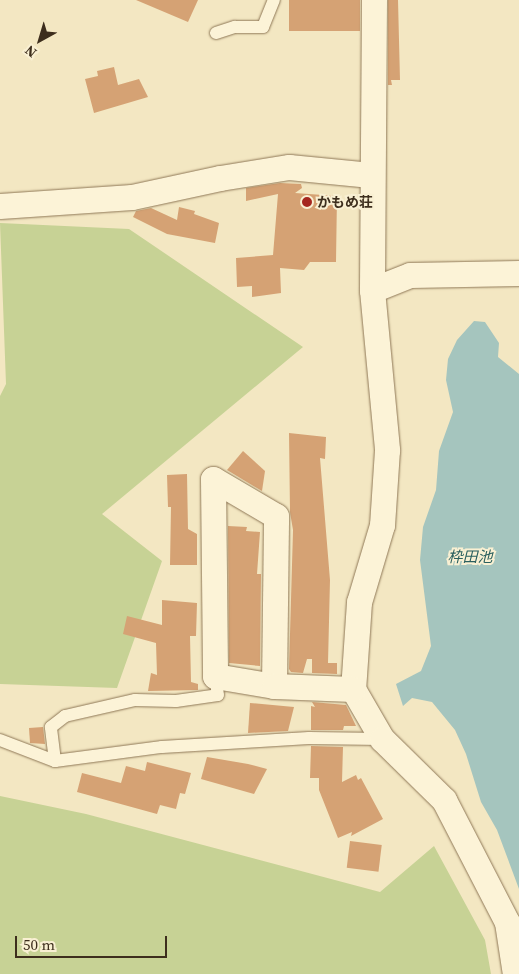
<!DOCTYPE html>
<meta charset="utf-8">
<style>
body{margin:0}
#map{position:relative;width:519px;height:974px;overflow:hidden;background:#f3e7c2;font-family:"Source Serif 4","Noto Sans JP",serif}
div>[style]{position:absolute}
.green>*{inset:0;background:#c7d295}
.water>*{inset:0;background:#a5c5be}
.building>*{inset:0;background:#d5a274;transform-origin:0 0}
.roads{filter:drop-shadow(0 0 1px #8f7857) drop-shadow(0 0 1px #8f7857)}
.lane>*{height:12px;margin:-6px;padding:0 6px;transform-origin:6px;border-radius:6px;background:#fcf3d7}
.street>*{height:25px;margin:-12.5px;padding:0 12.5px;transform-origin:12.5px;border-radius:12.5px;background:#fcf3d7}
.dots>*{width:14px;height:14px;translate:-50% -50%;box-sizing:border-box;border:2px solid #f9f0d3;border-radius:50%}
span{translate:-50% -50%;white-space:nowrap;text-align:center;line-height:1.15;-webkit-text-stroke:4px #f9f0d3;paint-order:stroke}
.poi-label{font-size:14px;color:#3d2e1d;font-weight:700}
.left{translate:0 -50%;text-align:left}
.water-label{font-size:15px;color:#2a5f5e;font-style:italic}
.north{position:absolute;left:15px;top:15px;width:50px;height:50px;-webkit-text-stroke:4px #f9f0d3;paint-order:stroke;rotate:219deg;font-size:14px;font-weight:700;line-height:20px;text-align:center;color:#3d2e1d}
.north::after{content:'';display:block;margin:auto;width:18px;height:22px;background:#3d2e1d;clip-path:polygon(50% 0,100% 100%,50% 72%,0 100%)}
.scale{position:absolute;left:15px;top:936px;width:152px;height:22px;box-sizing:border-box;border:2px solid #3d2e1d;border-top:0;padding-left:6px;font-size:15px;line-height:18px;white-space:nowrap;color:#3d2e1d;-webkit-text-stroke:4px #f9f0d3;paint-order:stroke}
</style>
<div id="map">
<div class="green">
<i style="clip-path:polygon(0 223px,129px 229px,303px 347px,102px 514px,162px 561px,117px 688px,0 684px,0 396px,6px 384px)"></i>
<i style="clip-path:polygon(0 796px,86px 814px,380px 892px,434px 846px,485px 940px,491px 974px,0 974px)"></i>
</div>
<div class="water">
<i style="clip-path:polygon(474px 321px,485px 322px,499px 343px,498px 357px,519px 374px,519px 889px,497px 830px,481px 802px,466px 754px,455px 730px,432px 702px,412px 698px,403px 706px,396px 684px,421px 671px,431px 646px,420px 560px,423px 527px,436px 490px,439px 451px,453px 412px,446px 380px,448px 359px,457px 340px)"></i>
</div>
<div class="building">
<i style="clip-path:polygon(136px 0,198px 0,188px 22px)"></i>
<i style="left:289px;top:0;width:71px;height:31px"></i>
<i style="clip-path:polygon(388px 0,398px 0,400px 80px,391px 80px,392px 85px,388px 85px)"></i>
<i style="clip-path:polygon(114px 67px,118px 85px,139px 79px,148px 97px,94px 113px,85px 79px,98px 76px,97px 71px)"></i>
<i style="clip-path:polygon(280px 183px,301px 184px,302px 188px,295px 193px,337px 196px,336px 262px,310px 262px,304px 270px,280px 268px,281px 293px,252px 297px,252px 286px,237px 287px,236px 258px,273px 255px,278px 194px,246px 201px,246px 188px)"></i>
<i style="clip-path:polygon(179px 207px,195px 211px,194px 214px,219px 223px,215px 243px,167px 234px,133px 217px,136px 211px,151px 208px,177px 220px)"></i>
<i style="clip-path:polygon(289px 433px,326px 437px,325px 459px,320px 458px,330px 580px,328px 663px,337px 663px,337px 674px,312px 673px,312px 659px,307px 659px,303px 673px,291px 672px,289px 669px,293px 530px,290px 512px)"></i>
<i style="clip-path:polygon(243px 451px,265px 471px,262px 491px,227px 470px)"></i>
<i style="clip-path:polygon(187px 474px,188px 529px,197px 534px,197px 565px,170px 565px,171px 507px,168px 507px,167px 475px)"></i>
<i style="clip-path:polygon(228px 526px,247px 527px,246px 531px,260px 532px,257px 574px,261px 574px,260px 666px,229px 663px)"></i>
<i style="clip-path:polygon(162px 600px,197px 603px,196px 636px,190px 636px,191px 682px,198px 684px,198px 690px,148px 691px,151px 673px,157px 675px,156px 643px,123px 634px,127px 616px,162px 625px)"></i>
<i style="clip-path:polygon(312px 702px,346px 705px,356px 726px,344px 726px,343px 730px,311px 730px,311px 706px,315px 707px)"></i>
<i style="clip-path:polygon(250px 703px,294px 707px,288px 731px,248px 733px)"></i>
<i style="clip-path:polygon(43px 727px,45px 744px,30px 743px,29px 728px)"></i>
<i style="clip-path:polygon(311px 746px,343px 747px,342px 782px,356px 775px,358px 780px,361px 778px,383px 819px,351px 836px,352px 832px,338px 838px,319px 790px,319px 778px,310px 778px)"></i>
<i style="clip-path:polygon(207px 757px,248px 764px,267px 769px,254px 794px,201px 779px)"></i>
<i style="clip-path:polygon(147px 762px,191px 773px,185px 794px,180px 793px,176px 809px,160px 805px,157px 814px,77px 792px,82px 773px,121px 783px,126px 766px,145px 771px)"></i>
<i style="left:350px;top:841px;width:32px;height:27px;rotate:7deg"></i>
</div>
<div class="roads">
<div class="lane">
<i style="left:216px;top:33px;width:20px;rotate:-18deg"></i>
<i style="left:235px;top:27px;width:28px"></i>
<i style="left:263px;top:27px;width:29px;rotate:-68deg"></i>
<i style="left:0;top:740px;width:59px;rotate:20.9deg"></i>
<i style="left:55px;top:761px;width:108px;rotate:-7.5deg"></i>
<i style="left:162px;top:747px;width:147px;rotate:-3.5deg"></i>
<i style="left:309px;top:738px;width:73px;rotate:0.8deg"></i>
<i style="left:55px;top:761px;width:34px;rotate:-97deg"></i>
<i style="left:51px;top:727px;width:18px;rotate:-38deg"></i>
<i style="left:65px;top:716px;width:72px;rotate:-12.9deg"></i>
<i style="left:135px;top:700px;width:41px;rotate:1.4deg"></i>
<i style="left:176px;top:701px;width:42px;rotate:-8.1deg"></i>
<i style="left:218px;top:695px;width:19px;rotate:-99deg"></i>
</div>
<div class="street">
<i style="left:374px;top:0;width:290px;rotate:90.4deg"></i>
<i style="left:372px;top:290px;width:161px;rotate:84.6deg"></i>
<i style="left:387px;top:450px;width:75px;rotate:93.8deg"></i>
<i style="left:382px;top:525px;width:80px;rotate:106.6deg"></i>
<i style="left:359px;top:602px;width:87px;rotate:93.9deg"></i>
<i style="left:353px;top:689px;width:58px;rotate:59.9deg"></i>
<i style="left:382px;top:739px;width:87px;rotate:44.5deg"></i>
<i style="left:444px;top:800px;width:137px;rotate:62.7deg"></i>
<i style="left:507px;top:922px;width:53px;rotate:81.3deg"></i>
<i style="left:0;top:206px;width:132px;rotate:-3.9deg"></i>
<i style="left:132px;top:197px;width:90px;rotate:-12.2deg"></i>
<i style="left:220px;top:178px;width:70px;rotate:-9.1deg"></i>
<i style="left:289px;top:167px;width:82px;rotate:5.6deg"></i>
<i style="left:372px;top:290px;width:41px;rotate:-21.5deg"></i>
<i style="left:410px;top:275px;width:109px;rotate:-1.1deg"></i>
<i style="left:274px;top:686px;width:170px;rotate:-89.3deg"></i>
<i style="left:276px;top:516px;width:73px;rotate:-149.6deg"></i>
<i style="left:213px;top:479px;width:197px;rotate:89.4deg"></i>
<i style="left:215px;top:676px;width:60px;rotate:9.6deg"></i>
<i style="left:274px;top:686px;width:79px;rotate:2.2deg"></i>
</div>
</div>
<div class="dots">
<i style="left:307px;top:202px;background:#a52720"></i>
</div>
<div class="poi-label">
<span class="left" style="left:317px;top:202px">かもめ荘</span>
</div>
<div class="water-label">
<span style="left:470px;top:557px">枠田池</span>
</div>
<div class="north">N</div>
<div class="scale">50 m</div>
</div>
